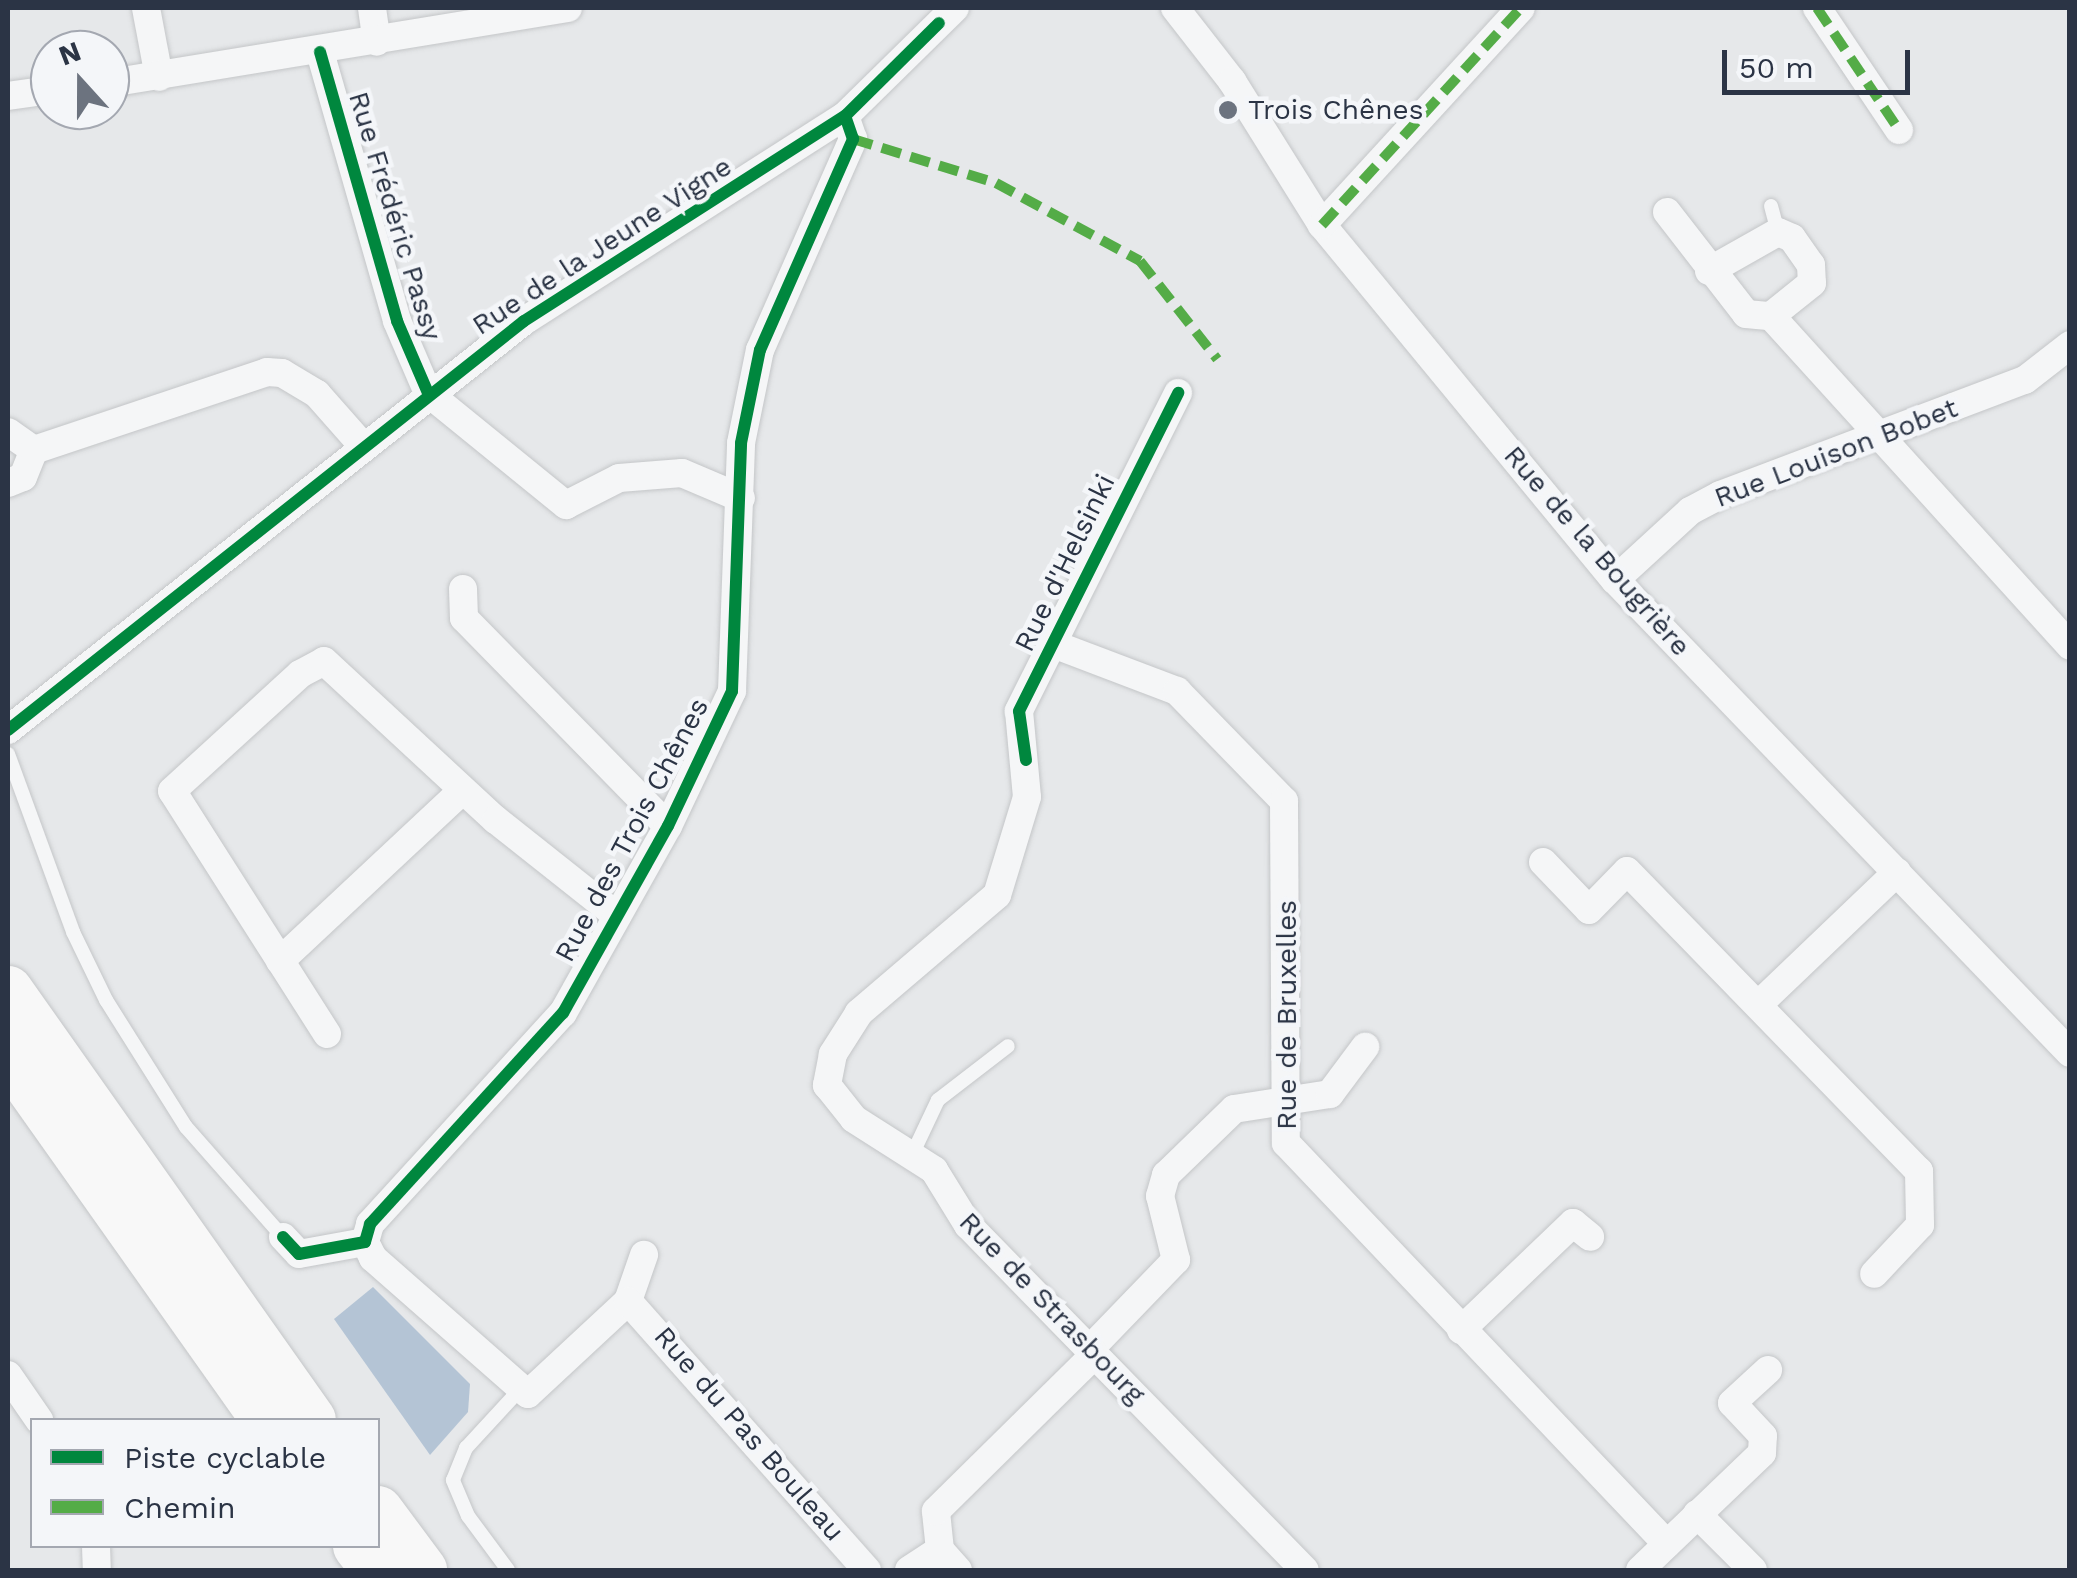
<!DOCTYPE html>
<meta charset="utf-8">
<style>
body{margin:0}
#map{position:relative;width:2077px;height:1578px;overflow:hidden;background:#e6e8ea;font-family:"Work Sans",sans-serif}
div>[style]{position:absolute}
.water>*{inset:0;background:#b4c4d5}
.roads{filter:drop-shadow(0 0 2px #c4c6c8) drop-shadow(0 0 2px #c4c6c8)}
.lane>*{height:14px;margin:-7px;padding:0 7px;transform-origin:7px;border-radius:7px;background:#f5f6f7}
.street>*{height:28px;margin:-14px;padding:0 14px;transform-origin:14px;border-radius:14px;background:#f5f6f7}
.highway>*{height:50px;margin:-25px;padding:0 25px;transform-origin:25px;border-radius:25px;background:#f8f8f8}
.quiet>*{height:10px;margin-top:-5px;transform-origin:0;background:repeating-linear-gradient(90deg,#54ac47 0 20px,transparent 0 30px)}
.cycleway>*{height:12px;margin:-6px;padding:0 6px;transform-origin:6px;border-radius:6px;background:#00873e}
.dots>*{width:28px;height:28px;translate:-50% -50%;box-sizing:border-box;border:5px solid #f4f6f9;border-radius:50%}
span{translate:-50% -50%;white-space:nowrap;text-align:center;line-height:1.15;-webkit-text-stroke:9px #f4f6f9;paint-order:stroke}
.poi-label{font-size:28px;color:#2b3445}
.left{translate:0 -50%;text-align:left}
.street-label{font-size:28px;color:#2b3445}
.frame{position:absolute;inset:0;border:10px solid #2b3445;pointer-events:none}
.legend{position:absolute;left:30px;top:1418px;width:350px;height:130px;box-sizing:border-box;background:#f4f6f9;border:2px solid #a4a8b1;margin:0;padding:12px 18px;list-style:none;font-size:30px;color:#2b3445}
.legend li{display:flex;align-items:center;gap:20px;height:50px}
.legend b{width:50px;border:2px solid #a4a8b1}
.north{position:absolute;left:30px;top:30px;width:100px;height:100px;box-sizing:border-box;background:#f4f6f9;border:2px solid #a4a8b1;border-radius:50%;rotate:339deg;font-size:28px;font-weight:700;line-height:40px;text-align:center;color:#2b3445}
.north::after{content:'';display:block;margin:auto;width:35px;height:45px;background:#6c737f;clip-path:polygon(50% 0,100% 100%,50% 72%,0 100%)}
.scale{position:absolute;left:1722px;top:50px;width:188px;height:45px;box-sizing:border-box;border:5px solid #2b3445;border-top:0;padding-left:12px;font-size:30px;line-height:35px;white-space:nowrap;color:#2b3445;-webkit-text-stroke:8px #f4f6f9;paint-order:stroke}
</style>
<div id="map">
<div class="water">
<i style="clip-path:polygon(373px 1287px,470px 1384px,468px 1412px,430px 1455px,334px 1319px)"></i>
</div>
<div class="roads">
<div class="lane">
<i style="left:1771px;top:206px;width:27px;rotate:75deg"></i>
<i style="left:8px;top:754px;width:189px;rotate:69.9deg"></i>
<i style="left:73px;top:932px;width:76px;rotate:64.1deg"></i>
<i style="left:106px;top:1000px;width:150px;rotate:57.8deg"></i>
<i style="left:186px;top:1127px;width:147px;rotate:48.6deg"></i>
<i style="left:912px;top:1155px;width:61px;rotate:-64.7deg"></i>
<i style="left:938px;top:1100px;width:88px;rotate:-37.6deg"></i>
<i style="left:508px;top:1570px;width:67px;rotate:-126.5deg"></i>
<i style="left:468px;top:1516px;width:39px;rotate:-113deg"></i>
<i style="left:453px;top:1480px;width:35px;rotate:-68deg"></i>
<i style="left:466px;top:1448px;width:83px;rotate:-47.4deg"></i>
</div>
<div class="street">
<i style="left:146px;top:8px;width:70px;rotate:79.3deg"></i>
<i style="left:372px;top:8px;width:34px;rotate:82deg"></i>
<i style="left:1175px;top:8px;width:93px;rotate:52deg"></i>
<i style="left:1232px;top:81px;width:170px;rotate:58deg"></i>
<i style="left:1322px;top:225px;width:460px;rotate:50.5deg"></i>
<i style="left:1615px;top:580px;width:656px;rotate:46.11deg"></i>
<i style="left:1817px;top:8px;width:147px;rotate:56.1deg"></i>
<i style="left:320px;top:52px;width:280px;rotate:74deg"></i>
<i style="left:397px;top:321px;width:78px;rotate:66.7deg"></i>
<i style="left:428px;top:393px;width:178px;rotate:39.1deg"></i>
<i style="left:566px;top:505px;width:59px;rotate:-27deg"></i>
<i style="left:619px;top:478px;width:63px;rotate:-4.5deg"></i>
<i style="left:682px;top:473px;width:64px;rotate:23deg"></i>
<i style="left:110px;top:83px;width:464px;rotate:-9.3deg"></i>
<i style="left:8px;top:96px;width:42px;rotate:-8.1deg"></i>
<i style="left:1667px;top:212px;width:129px;rotate:52.2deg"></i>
<i style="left:1746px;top:314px;width:25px;rotate:5deg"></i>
<i style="left:1771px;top:316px;width:445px;rotate:47.8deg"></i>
<i style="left:1322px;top:225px;width:294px;rotate:-47.5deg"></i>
<i style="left:1709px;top:271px;width:79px;rotate:-29.5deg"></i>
<i style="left:1778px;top:232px;width:15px;rotate:23deg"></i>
<i style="left:1792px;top:238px;width:33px;rotate:55deg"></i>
<i style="left:1811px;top:265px;width:18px;rotate:87deg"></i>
<i style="left:1812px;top:283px;width:53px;rotate:141.2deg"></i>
<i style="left:1178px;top:393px;width:356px;rotate:116.6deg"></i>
<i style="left:1019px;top:711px;width:86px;rotate:84.7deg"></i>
<i style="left:1027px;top:797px;width:102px;rotate:107deg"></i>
<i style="left:997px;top:895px;width:182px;rotate:139.5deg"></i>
<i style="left:859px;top:1013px;width:49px;rotate:122.4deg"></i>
<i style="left:833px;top:1054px;width:32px;rotate:101deg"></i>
<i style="left:827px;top:1085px;width:43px;rotate:51.5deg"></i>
<i style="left:854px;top:1119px;width:95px;rotate:32.5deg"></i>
<i style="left:934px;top:1170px;width:65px;rotate:58.3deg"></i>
<i style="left:968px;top:1225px;width:482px;rotate:45.7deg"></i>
<i style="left:8px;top:432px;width:32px;rotate:35deg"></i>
<i style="left:8px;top:483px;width:16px;rotate:-22deg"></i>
<i style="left:23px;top:477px;width:29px;rotate:-68deg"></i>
<i style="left:34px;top:450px;width:246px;rotate:-18.5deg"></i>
<i style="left:267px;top:372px;width:15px;rotate:4deg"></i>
<i style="left:282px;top:373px;width:41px;rotate:31deg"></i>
<i style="left:317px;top:394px;width:69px;rotate:48.5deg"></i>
<i style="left:1615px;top:580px;width:102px;rotate:-42.6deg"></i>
<i style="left:1690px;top:511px;width:34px;rotate:-28deg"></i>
<i style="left:1720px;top:495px;width:326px;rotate:-20.7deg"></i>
<i style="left:2025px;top:380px;width:57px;rotate:-37.9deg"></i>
<i style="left:463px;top:589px;width:29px;rotate:88deg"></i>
<i style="left:464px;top:618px;width:291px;rotate:45.6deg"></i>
<i style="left:1053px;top:644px;width:133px;rotate:20.8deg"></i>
<i style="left:1177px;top:691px;width:153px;rotate:45.8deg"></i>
<i style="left:1284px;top:801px;width:342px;rotate:89.7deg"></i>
<i style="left:1286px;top:1143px;width:553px;rotate:46.47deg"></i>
<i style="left:8px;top:730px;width:658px;rotate:-38.4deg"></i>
<i style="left:524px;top:321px;width:381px;rotate:-32.6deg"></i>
<i style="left:845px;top:116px;width:154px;rotate:-44.5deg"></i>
<i style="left:1543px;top:862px;width:66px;rotate:46.2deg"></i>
<i style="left:1589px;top:910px;width:54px;rotate:-45.7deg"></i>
<i style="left:1627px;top:871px;width:419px;rotate:45.8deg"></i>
<i style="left:1919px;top:1171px;width:54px;rotate:88.9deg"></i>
<i style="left:1920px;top:1225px;width:67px;rotate:133.2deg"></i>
<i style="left:280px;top:961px;width:250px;rotate:-43.1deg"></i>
<i style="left:1759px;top:1004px;width:191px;rotate:-43.7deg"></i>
<i style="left:327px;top:1034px;width:288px;rotate:-122.5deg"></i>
<i style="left:172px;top:791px;width:173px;rotate:-42.4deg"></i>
<i style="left:300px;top:674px;width:27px;rotate:-28deg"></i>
<i style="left:324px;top:661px;width:234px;rotate:42.8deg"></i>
<i style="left:496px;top:820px;width:154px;rotate:38.4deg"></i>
<i style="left:283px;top:1237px;width:23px;rotate:47deg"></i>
<i style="left:299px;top:1254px;width:67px;rotate:-10.3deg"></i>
<i style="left:365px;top:1242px;width:19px;rotate:-74deg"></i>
<i style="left:370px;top:1224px;width:286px;rotate:-47.6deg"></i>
<i style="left:563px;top:1013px;width:214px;rotate:-60.7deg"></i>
<i style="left:668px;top:826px;width:149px;rotate:-64.6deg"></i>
<i style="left:732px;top:691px;width:248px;rotate:-87.9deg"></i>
<i style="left:741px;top:443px;width:95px;rotate:-78.5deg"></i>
<i style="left:760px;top:350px;width:231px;rotate:-66.2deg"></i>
<i style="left:853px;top:139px;width:24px;rotate:-109deg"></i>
<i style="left:365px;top:1242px;width:18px;rotate:63deg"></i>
<i style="left:373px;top:1258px;width:206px;rotate:41.3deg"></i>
<i style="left:528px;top:1394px;width:137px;rotate:-42.9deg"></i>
<i style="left:628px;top:1301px;width:49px;rotate:-70.8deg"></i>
<i style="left:628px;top:1301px;width:360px;rotate:48.4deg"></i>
<i style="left:1461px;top:1330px;width:155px;rotate:-43.7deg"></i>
<i style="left:1573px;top:1223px;width:22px;rotate:39deg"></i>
<i style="left:1090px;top:1349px;width:124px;rotate:-46deg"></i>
<i style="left:1176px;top:1260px;width:66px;rotate:-104deg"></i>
<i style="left:1160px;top:1196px;width:22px;rotate:-74deg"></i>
<i style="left:1166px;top:1175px;width:95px;rotate:-44.1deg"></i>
<i style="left:1234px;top:1109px;width:97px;rotate:-8.9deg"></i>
<i style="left:1330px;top:1094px;width:59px;rotate:-53.3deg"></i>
<i style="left:8px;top:1375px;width:55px;rotate:55.4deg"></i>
<i style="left:1697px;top:1514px;width:79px;rotate:45deg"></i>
<i style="left:96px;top:1546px;width:24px;rotate:88deg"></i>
<i style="left:909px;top:1570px;width:37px;rotate:-33deg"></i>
<i style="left:958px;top:1570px;width:27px;rotate:-132deg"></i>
<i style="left:940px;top:1550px;width:39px;rotate:-96deg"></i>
<i style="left:936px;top:1511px;width:223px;rotate:-44.6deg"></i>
<i style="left:1640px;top:1570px;width:169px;rotate:-43.8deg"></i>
<i style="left:1762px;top:1453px;width:17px;rotate:-87deg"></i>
<i style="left:1763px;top:1436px;width:45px;rotate:-133.2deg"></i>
<i style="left:1732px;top:1403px;width:49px;rotate:-42.5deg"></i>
</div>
<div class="highway">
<i style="left:8px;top:991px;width:525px;rotate:54.77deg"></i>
<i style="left:8px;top:1055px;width:447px;rotate:54.7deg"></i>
<i style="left:378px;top:1511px;width:74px;rotate:53.3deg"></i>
<i style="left:358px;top:1546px;width:31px;rotate:52deg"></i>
</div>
</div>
<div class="quiet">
<i style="left:1817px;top:8px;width:147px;rotate:56.1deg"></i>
<i style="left:853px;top:139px;width:150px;rotate:17.1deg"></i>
<i style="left:996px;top:183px;width:164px;rotate:28.4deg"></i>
<i style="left:1140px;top:261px;width:125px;rotate:51.8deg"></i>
<i style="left:1322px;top:225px;width:294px;rotate:-47.5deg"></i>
</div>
<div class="cycleway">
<i style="left:320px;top:52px;width:280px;rotate:74deg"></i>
<i style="left:397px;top:321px;width:78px;rotate:66.7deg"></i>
<i style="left:8px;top:730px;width:658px;rotate:-38.4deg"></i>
<i style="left:524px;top:321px;width:381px;rotate:-32.6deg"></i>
<i style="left:845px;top:116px;width:132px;rotate:-44.7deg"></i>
<i style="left:1026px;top:760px;width:49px;rotate:-98.1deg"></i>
<i style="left:1019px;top:711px;width:356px;rotate:-63.4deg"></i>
<i style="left:283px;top:1237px;width:23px;rotate:47deg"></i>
<i style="left:299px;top:1254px;width:67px;rotate:-10.3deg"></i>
<i style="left:365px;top:1242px;width:19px;rotate:-74deg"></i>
<i style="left:370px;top:1224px;width:286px;rotate:-47.6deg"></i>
<i style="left:563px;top:1013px;width:214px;rotate:-60.7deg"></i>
<i style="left:668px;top:826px;width:149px;rotate:-64.6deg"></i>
<i style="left:732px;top:691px;width:248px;rotate:-87.9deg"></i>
<i style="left:741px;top:443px;width:95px;rotate:-78.5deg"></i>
<i style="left:760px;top:350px;width:231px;rotate:-66.2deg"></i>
<i style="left:853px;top:139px;width:24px;rotate:-109deg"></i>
</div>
<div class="dots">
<i style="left:1228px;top:110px;background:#6c737f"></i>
</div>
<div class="poi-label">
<span class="left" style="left:1248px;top:110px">Trois Chênes</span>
</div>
<div class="street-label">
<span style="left:395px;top:216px;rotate:73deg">Rue Frédéric Passy</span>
<span style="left:602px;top:246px;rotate:-33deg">Rue de la Jeune Vigne</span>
<span style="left:1836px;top:453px;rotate:-21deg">Rue Louison Bobet</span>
<span style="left:1597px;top:551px;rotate:49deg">Rue de la Bougrière</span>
<span style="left:1065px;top:563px;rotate:-64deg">Rue d'Helsinki</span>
<span style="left:632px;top:830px;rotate:-62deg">Rue des Trois Chênes</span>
<span style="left:1287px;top:1015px;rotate:-90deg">Rue de Bruxelles</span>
<span style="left:1052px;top:1308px;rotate:46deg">Rue de Strasbourg</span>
<span style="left:749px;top:1434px;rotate:49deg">Rue du Pas Bouleau</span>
</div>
<div class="frame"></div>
<ul class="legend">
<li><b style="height:12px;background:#00873e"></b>Piste cyclable</li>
<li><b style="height:12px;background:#54ac47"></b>Chemin</li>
</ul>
<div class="north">N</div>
<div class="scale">50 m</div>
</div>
